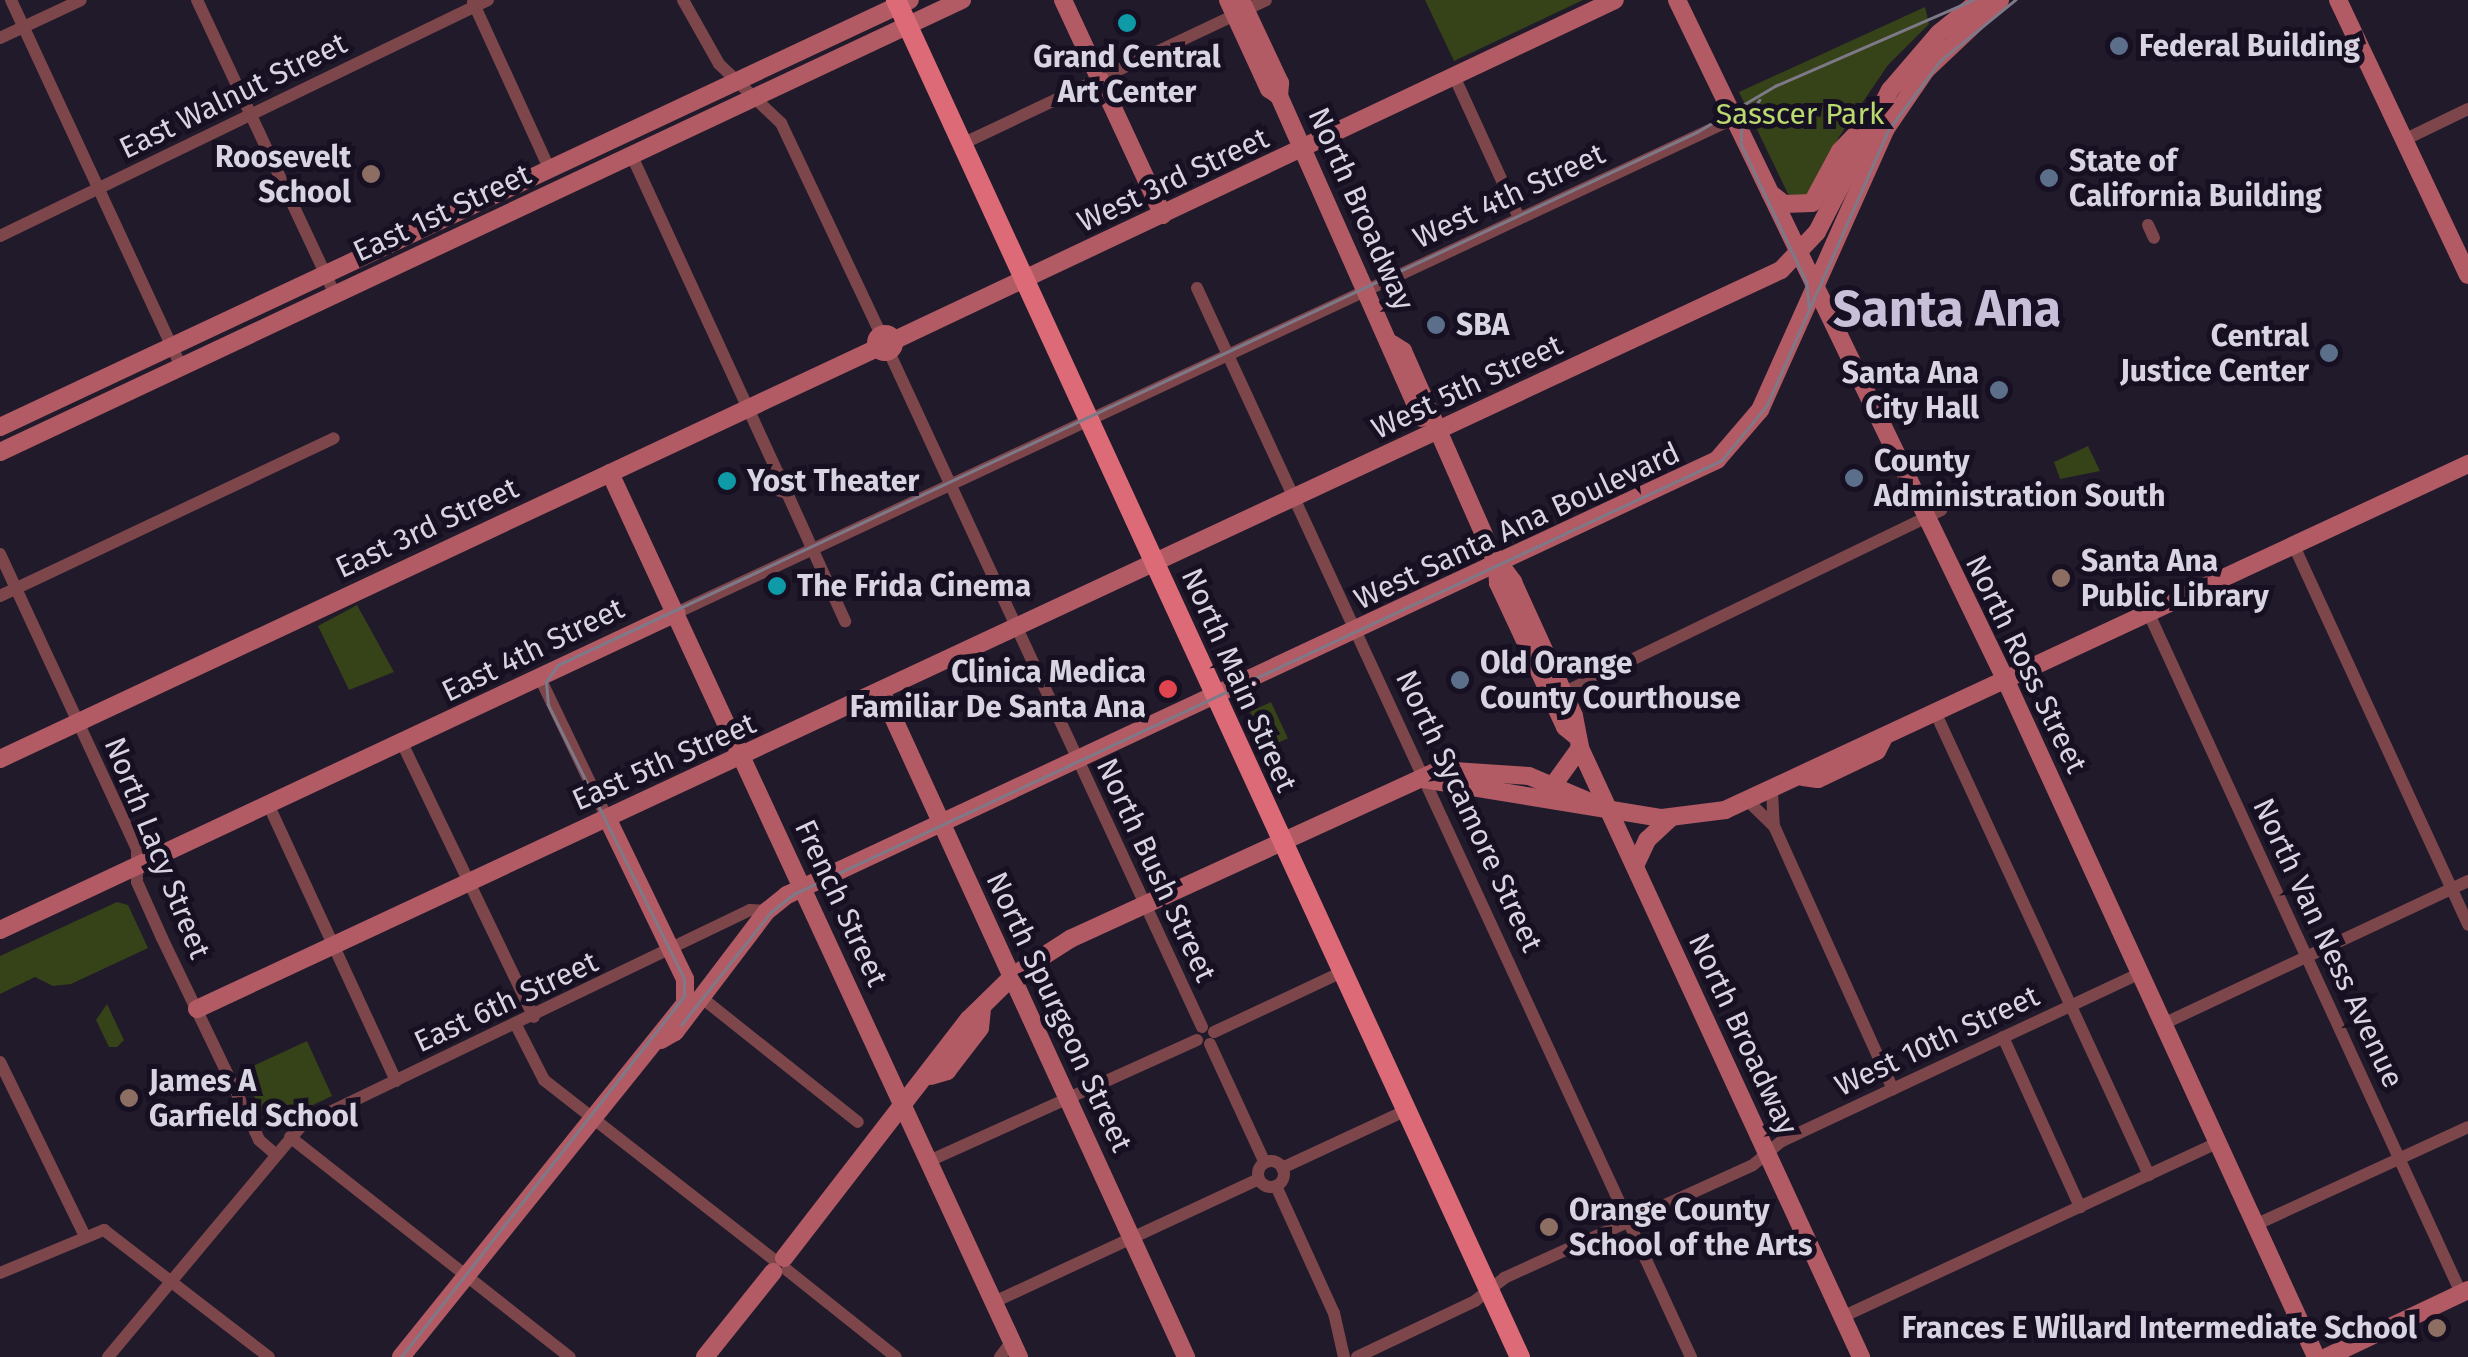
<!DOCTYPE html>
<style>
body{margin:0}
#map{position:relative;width:2468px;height:1357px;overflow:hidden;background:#201a2b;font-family:"Fira Sans",sans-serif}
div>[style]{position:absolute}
.green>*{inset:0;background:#364217;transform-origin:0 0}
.street>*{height:12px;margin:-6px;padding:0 6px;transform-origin:6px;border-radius:6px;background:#7d464b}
.street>.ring{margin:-6px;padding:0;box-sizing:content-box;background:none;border:12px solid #7d464b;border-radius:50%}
.secondary>*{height:18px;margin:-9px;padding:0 9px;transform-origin:9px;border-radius:9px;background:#b35b64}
.secondary>.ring{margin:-9px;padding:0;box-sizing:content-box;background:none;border:18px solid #b35b64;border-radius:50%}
.primary>*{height:20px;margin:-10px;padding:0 10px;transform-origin:10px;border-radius:10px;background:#dd6b77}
.tram>*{height:2.5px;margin:-1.25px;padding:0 1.25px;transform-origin:1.25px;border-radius:1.25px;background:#7e7988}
.dots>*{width:28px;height:28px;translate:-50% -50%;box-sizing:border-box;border:5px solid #171022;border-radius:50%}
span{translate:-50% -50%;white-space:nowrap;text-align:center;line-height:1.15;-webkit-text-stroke:10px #171022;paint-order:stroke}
.poi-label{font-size:30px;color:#d8d4e1;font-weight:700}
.left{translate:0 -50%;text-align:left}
.right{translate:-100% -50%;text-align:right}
.street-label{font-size:30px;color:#d8d4e1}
.park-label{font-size:30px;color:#bad96e}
.town-label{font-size:50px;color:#c8c0d9;font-weight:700}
</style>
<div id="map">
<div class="green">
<i style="clip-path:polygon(1425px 0,1583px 0,1454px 61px)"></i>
<i style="clip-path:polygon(1925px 7px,1929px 24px,1888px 65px,1839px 137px,1811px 196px,1789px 196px,1739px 92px)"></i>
<i style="clip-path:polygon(2088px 446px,2100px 471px,2060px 479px,2054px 462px)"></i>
<i style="clip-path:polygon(357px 605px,394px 672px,349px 690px,318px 626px)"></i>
<i style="left:1271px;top:702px;width:40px;height:23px;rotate:65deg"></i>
<i style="clip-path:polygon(117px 902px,128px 905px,148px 948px,71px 984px,53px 986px,35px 977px,0 994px,0 956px)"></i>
<i style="clip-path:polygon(107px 1004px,124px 1040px,117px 1047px,109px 1047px,96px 1020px)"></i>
<i style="clip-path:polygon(307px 1041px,332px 1096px,277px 1122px,264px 1117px,242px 1071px)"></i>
</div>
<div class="street">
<i style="left:11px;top:0;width:404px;rotate:65.1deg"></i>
<i style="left:197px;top:0;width:325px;rotate:64.9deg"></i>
<i style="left:683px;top:0;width:73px;rotate:60.6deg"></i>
<i style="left:719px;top:64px;width:86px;rotate:43.6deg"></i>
<i style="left:781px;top:123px;width:234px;rotate:64.7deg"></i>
<i style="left:473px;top:2px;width:183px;rotate:65.4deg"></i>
<i style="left:0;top:38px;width:89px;rotate:-25.1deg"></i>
<i style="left:1454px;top:76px;width:156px;rotate:65.4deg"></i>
<i style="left:2406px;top:139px;width:69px;rotate:-25.8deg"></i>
<i style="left:962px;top:144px;width:336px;rotate:-25.3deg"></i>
<i style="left:631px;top:154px;width:352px;rotate:65.3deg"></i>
<i style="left:778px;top:474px;width:15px;rotate:20deg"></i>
<i style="left:792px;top:479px;width:15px;rotate:110deg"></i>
<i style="left:787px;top:493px;width:14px;rotate:-163deg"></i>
<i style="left:774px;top:489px;width:16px;rotate:-75deg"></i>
<i style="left:2148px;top:225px;width:14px;rotate:65deg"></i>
<i style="left:0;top:236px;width:542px;rotate:-25.81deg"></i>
<i style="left:1197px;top:288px;width:1178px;rotate:65.2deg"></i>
<i style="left:889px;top:352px;width:744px;rotate:65.12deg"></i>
<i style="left:787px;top:493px;width:141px;rotate:65.6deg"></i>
<i style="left:2294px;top:546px;width:417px;rotate:65.3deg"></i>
<i style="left:0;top:554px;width:325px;rotate:65.1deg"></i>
<i style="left:137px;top:849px;width:33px;rotate:90deg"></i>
<i style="left:137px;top:882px;width:61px;rotate:65.9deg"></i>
<i style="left:162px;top:938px;width:224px;rotate:64.3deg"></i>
<i style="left:259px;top:1140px;width:23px;rotate:41deg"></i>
<i style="left:0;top:596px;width:369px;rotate:-25.3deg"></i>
<i style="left:676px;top:613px;width:1167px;rotate:-25.05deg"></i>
<i style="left:2149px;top:614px;width:747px;rotate:65.32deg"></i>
<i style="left:540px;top:678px;width:155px;rotate:64.4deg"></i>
<i style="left:1563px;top:693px;width:420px;rotate:-25.8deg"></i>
<i style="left:1936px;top:714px;width:508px;rotate:65.2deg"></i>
<i style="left:402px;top:743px;width:304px;rotate:64.3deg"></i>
<i style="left:1772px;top:791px;width:35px;rotate:87deg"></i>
<i style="left:1774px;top:826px;width:289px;rotate:65.7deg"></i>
<i style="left:1749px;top:802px;width:35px;rotate:44deg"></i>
<i style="left:269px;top:806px;width:303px;rotate:65.2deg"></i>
<i style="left:702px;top:998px;width:199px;rotate:38.5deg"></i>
<i style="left:2163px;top:1024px;width:337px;rotate:-25.1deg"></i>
<i style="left:516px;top:1025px;width:62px;rotate:63deg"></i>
<i style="left:544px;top:1080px;width:291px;rotate:38deg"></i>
<i style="left:1214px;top:1032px;width:141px;rotate:-25.1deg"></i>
<i style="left:2003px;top:1037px;width:187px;rotate:65.6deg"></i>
<i style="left:1210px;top:1044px;width:131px;rotate:65.2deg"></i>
<i style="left:0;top:1062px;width:191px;rotate:64deg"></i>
<i style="left:290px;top:1137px;width:356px;rotate:38.2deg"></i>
<i style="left:929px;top:1161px;width:294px;rotate:-24.3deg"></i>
<i class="ring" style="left:1258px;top:1161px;width:14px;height:14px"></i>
<i style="left:1282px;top:1168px;width:138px;rotate:-24.9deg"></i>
<i style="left:1276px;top:1186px;width:140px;rotate:65.5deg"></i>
<i style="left:1334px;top:1313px;width:45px;rotate:77.2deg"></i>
<i style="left:2255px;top:1225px;width:234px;rotate:-24.7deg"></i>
<i style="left:787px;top:1270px;width:139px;rotate:38.6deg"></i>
<i style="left:0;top:1273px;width:113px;rotate:-22.5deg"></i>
<i style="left:104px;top:1230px;width:208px;rotate:37.6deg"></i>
<i style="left:994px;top:1302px;width:292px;rotate:-24.9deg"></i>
<i style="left:1842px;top:1317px;width:413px;rotate:-24.9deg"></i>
<i style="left:108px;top:1357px;width:301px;rotate:-50.1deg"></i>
<i style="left:301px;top:1126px;width:498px;rotate:-25.7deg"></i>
<i style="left:750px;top:910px;width:17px;rotate:3deg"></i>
<i style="left:1000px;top:1357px;width:20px;rotate:-53deg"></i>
<i style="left:1357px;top:1357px;width:131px;rotate:-25.4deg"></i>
<i style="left:1475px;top:1301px;width:37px;rotate:-38deg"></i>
<i style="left:1504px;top:1278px;width:273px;rotate:-24.4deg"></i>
<i style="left:1753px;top:1165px;width:38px;rotate:-40deg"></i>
<i style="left:1782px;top:1141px;width:395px;rotate:-25.1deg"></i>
</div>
<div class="secondary">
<i style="left:1063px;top:0;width:237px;rotate:65.1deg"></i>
<i style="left:1228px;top:0;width:98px;rotate:65.3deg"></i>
<i style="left:1269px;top:89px;width:12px;rotate:35deg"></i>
<i style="left:1279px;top:96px;width:352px;rotate:66.1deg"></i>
<i style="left:1241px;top:0;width:92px;rotate:64.8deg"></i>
<i style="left:1280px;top:83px;width:13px;rotate:94deg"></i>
<i style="left:1677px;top:0;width:756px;rotate:64.21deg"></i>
<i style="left:2006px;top:681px;width:744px;rotate:65.36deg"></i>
<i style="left:2338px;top:0;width:304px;rotate:64.7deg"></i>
<i style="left:1770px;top:193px;width:18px;rotate:38deg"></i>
<i style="left:1784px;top:204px;width:28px;rotate:-2deg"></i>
<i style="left:1812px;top:203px;width:59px;rotate:-61.7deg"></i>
<i style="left:1840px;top:151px;width:36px;rotate:-46deg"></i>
<i class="ring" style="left:876px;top:334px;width:0;height:0"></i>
<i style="left:895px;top:340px;width:796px;rotate:-25.28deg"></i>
<i style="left:1392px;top:344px;width:13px;rotate:32deg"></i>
<i style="left:1403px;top:351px;width:223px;rotate:66.2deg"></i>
<i style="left:1493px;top:555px;width:34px;rotate:53deg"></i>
<i style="left:1513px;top:582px;width:147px;rotate:65.5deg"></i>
<i style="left:1574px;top:716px;width:33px;rotate:79deg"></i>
<i style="left:1580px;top:748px;width:671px;rotate:65.23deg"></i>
<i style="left:0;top:427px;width:1005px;rotate:-25.14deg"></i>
<i style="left:0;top:452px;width:1063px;rotate:-25.17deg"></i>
<i style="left:610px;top:473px;width:974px;rotate:65.17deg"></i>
<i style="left:1497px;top:565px;width:18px;rotate:87deg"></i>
<i style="left:1498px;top:583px;width:159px;rotate:65deg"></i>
<i style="left:1565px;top:727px;width:13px;rotate:39deg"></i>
<i style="left:881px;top:691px;width:733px;rotate:65.39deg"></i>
<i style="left:0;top:759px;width:969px;rotate:-25.11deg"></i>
<i style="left:1803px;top:777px;width:15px;rotate:8deg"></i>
<i style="left:1818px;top:779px;width:65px;rotate:-25.4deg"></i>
<i style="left:1877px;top:751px;width:13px;rotate:-63deg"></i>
<i style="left:1423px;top:779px;width:242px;rotate:9.3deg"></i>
<i style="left:1662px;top:818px;width:64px;rotate:-7.2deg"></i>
<i style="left:1725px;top:810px;width:820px;rotate:-24.97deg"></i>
<i style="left:1554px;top:784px;width:44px;rotate:-54.2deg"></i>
<i style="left:1635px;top:866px;width:29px;rotate:-65deg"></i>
<i style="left:1647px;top:840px;width:33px;rotate:-43deg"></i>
<i style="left:0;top:930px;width:747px;rotate:-25.12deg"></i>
<i style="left:197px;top:1009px;width:1748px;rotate:-25.01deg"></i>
<i style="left:1781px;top:270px;width:52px;rotate:-46.5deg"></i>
<i style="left:1817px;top:232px;width:160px;rotate:-62.8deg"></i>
<i style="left:1890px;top:90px;width:75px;rotate:-49.3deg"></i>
<i style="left:1939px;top:33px;width:53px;rotate:-38.8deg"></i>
<i style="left:661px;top:1040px;width:16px;rotate:-30deg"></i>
<i style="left:675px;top:1032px;width:152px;rotate:-52.8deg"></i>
<i style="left:767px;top:911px;width:26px;rotate:-39deg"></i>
<i style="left:787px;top:895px;width:1027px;rotate:-25.07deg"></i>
<i style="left:1717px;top:460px;width:66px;rotate:-49.3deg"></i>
<i style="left:1760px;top:410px;width:307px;rotate:-65.9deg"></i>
<i style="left:1885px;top:130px;width:73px;rotate:-55.7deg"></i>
<i style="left:1926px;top:70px;width:102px;rotate:-43.4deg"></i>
<i style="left:931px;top:1076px;width:17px;rotate:-17deg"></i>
<i style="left:947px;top:1071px;width:54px;rotate:-52.5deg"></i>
<i style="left:980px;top:1028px;width:19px;rotate:-84deg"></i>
<i style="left:784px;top:1258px;width:302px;rotate:-52.3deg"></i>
<i style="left:969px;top:1019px;width:63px;rotate:-44.4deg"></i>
<i style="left:1014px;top:975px;width:67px;rotate:-32.7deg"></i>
<i style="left:1070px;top:939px;width:406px;rotate:-24.6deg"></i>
<i style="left:1439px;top:770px;width:90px;rotate:3.8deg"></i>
<i style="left:1529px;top:776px;width:87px;rotate:23deg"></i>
<i style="left:401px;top:1357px;width:453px;rotate:-51.2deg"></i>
<i style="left:685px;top:1004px;width:25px;rotate:-90deg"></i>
<i style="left:685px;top:979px;width:179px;rotate:-115.8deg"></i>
<i style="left:705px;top:1357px;width:109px;rotate:-51.3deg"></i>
<i style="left:2327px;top:1357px;width:156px;rotate:-25.4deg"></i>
</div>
<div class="primary">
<i style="left:896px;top:0;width:1494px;rotate:65.31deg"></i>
</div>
<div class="tram">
<i style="left:1760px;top:100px;width:31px;rotate:126deg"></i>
<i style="left:1742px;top:125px;width:19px;rotate:93deg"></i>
<i style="left:1741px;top:144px;width:154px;rotate:64.6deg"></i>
<i style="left:1807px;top:283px;width:25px;rotate:85deg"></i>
<i style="left:681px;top:1025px;width:144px;rotate:-51.5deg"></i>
<i style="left:771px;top:912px;width:29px;rotate:-38deg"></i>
<i style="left:794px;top:894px;width:1024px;rotate:-25.06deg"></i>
<i style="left:1722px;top:460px;width:71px;rotate:-50.7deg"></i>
<i style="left:1767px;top:405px;width:302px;rotate:-66.2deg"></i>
<i style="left:1889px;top:129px;width:85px;rotate:-53.1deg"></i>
<i style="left:1940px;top:61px;width:97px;rotate:-39.1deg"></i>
<i style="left:401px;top:1357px;width:459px;rotate:-51.9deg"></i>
<i style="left:684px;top:996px;width:17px;rotate:-90deg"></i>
<i style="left:684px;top:979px;width:306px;rotate:-116.4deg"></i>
<i style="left:548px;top:705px;width:23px;rotate:-95deg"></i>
<i style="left:546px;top:682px;width:21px;rotate:-55deg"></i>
<i style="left:558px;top:665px;width:1258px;rotate:-25.08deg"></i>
<i style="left:1697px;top:132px;width:91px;rotate:-30.5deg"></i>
<i style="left:1775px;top:86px;width:216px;rotate:-23.5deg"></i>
</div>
<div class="dots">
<i style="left:1127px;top:23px;background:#0f9aa8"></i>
<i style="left:2119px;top:46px;background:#5c6f8a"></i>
<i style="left:371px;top:174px;background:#8d6e63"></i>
<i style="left:2049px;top:178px;background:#5c6f8a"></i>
<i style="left:1436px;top:325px;background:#5c6f8a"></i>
<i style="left:2329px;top:353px;background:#5c6f8a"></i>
<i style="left:1999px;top:390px;background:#5c6f8a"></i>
<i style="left:1854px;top:478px;background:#5c6f8a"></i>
<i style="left:727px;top:481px;background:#0f9aa8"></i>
<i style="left:2061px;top:578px;background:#8d6e63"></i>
<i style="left:777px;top:586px;background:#0f9aa8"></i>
<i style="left:1460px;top:680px;background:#5c6f8a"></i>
<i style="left:1168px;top:689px;background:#e0444e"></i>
<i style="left:129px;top:1098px;background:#8d6e63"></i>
<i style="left:1549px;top:1227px;background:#8d6e63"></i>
<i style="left:2437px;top:1328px;background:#8d6e63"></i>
</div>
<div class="poi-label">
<span class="left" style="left:2139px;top:46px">Federal Building</span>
<span style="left:1127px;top:74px">Grand Central<br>Art Center</span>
<span class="right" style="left:351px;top:174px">Roosevelt<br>School</span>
<span class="left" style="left:2069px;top:178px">State of<br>California Building</span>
<span class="left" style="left:1456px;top:325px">SBA</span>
<span class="right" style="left:2309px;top:353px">Central<br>Justice Center</span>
<span class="right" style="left:1979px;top:390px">Santa Ana<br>City Hall</span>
<span class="left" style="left:1874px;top:478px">County<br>Administration South</span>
<span class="left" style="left:747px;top:481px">Yost Theater</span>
<span class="left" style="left:2081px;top:578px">Santa Ana<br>Public Library</span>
<span class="left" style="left:797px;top:586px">The Frida Cinema</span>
<span class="left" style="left:1480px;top:680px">Old Orange<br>County Courthouse</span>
<span class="right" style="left:1146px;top:689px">Clinica Medica<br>Familiar De Santa Ana</span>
<span class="left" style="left:149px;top:1098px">James A<br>Garfield School</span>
<span class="left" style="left:1569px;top:1227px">Orange County<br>School of the Arts</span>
<span class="right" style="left:2417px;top:1328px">Frances E Willard Intermediate School</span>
</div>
<div class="street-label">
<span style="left:233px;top:96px;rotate:-26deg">East Walnut Street</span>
<span style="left:1173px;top:180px;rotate:-25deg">West 3rd Street</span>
<span style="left:1509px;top:196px;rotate:-25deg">West 4th Street</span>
<span style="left:1361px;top:209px;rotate:66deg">North Broadway</span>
<span style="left:442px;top:213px;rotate:-25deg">East 1st Street</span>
<span style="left:1467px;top:387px;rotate:-25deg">West 5th Street</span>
<span style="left:1517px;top:526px;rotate:-25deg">West Santa Ana Boulevard</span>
<span style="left:427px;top:528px;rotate:-25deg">East 3rd Street</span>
<span style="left:533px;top:650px;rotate:-26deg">East 4th Street</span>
<span style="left:2026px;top:664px;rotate:64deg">North Ross Street</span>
<span style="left:1239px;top:680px;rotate:66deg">North Main Street</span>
<span style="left:664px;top:762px;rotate:-24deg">East 5th Street</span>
<span style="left:1469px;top:811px;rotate:65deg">North Sycamore Street</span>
<span style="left:157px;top:848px;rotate:68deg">North Lacy Street</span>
<span style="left:1156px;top:870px;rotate:65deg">North Bush Street</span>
<span style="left:841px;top:903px;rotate:65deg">French Street</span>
<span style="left:2328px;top:943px;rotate:65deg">North Van Ness Avenue</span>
<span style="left:506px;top:1002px;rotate:-25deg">East 6th Street</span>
<span style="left:1059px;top:1012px;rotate:65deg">North Spurgeon Street</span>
<span style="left:1743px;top:1034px;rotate:65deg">North Broadway</span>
<span style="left:1937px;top:1041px;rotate:-25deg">West 10th Street</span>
</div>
<div class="park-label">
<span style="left:1800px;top:114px">Sasscer Park</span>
</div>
<div class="town-label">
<span style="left:1947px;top:310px">Santa Ana</span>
</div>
</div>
